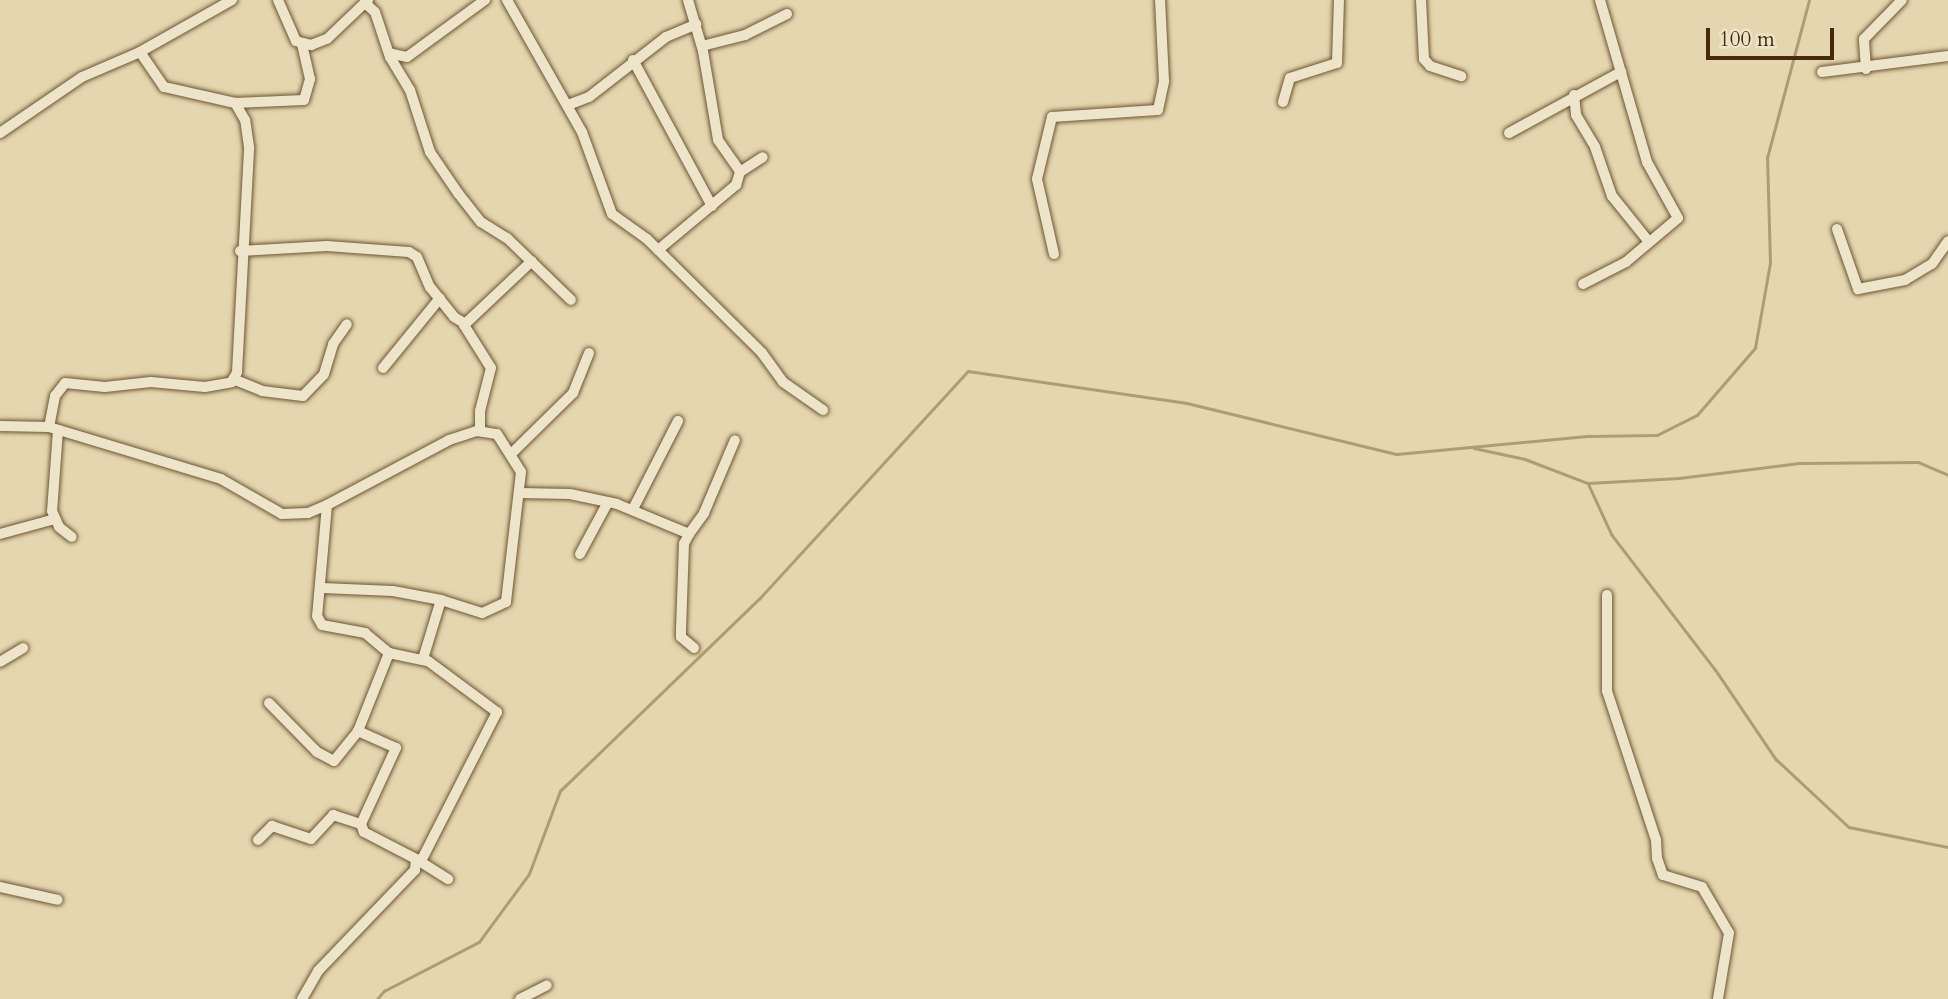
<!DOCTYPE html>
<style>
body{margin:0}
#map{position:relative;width:1948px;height:999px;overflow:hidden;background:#e4d6ae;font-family:Cardo,serif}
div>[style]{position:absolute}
.stream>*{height:2.5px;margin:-1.25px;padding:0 1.25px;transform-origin:1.25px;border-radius:1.25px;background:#af9c77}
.roads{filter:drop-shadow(0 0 2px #6e5535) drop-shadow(0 0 2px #6e5535)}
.minor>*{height:10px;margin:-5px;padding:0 5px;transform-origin:5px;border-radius:5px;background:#ede4ca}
span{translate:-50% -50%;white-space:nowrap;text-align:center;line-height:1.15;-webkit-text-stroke:6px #ede4ca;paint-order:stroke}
.scale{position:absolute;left:1706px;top:28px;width:128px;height:32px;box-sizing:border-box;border:4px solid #472a0d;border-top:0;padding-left:9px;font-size:21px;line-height:24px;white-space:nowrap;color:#472a0d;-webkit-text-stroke:5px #ede4ca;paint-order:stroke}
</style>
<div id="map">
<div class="stream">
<i style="left:1474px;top:448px;width:52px;rotate:12.2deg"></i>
<i style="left:1525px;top:459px;width:67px;rotate:20.9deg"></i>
<i style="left:1588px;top:483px;width:91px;rotate:-3.1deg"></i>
<i style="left:1679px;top:478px;width:122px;rotate:-7.1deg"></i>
<i style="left:1800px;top:463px;width:118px;rotate:-0.5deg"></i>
<i style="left:1918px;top:462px;width:33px;rotate:23deg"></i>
<i style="left:1588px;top:483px;width:57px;rotate:65.2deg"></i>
<i style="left:1612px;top:535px;width:169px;rotate:52.5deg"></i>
<i style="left:1715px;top:669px;width:109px;rotate:55.9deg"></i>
<i style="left:1776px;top:759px;width:100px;rotate:43deg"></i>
<i style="left:1849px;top:827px;width:101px;rotate:11.4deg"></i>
<i style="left:377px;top:999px;width:11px;rotate:-49deg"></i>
<i style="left:384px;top:991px;width:107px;rotate:-27.3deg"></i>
<i style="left:479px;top:942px;width:84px;rotate:-53.7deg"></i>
<i style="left:529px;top:874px;width:89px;rotate:-69.5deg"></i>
<i style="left:560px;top:791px;width:277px;rotate:-44deg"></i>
<i style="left:759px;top:599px;width:309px;rotate:-47.5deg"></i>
<i style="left:968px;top:371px;width:221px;rotate:8.3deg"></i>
<i style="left:1187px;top:403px;width:216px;rotate:13.7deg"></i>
<i style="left:1397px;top:454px;width:193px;rotate:-5.4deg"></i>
<i style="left:1589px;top:436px;width:68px;rotate:-0.8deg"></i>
<i style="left:1657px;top:435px;width:45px;rotate:-26.6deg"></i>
<i style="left:1697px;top:415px;width:89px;rotate:-49.1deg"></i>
<i style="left:1755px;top:348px;width:86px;rotate:-80deg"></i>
<i style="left:1770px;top:263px;width:105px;rotate:-91.6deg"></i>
<i style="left:1767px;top:158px;width:163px;rotate:-75.1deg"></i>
</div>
<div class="roads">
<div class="minor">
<i style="left:278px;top:0;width:45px;rotate:66.3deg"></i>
<i style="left:296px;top:41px;width:16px;rotate:15deg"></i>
<i style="left:311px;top:45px;width:17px;rotate:-21deg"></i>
<i style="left:327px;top:39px;width:57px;rotate:-43.6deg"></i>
<i style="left:507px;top:0;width:152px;rotate:60.4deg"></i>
<i style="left:582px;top:132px;width:87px;rotate:69.9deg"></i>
<i style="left:612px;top:214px;width:43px;rotate:35.5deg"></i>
<i style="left:647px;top:239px;width:162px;rotate:44.7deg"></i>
<i style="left:762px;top:353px;width:36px;rotate:54deg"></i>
<i style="left:783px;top:382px;width:49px;rotate:35deg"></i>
<i style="left:688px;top:0;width:53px;rotate:73.6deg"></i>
<i style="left:703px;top:51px;width:90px;rotate:80.4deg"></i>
<i style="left:718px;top:140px;width:39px;rotate:55deg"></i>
<i style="left:740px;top:172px;width:27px;rotate:-33deg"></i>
<i style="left:1421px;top:0;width:59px;rotate:87.1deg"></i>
<i style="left:1424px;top:59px;width:9px;rotate:49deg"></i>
<i style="left:1430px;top:66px;width:33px;rotate:18deg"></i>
<i style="left:365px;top:3px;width:13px;rotate:42deg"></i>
<i style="left:375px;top:12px;width:47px;rotate:71.6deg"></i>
<i style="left:390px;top:57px;width:39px;rotate:59deg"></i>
<i style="left:410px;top:90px;width:65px;rotate:72.1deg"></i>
<i style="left:430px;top:152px;width:50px;rotate:55.7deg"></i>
<i style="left:458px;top:193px;width:37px;rotate:52deg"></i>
<i style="left:481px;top:222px;width:31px;rotate:32deg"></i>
<i style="left:507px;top:238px;width:89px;rotate:44.1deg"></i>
<i style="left:702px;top:46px;width:44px;rotate:-14.3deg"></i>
<i style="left:745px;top:35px;width:47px;rotate:-26.6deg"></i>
<i style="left:390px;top:57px;width:4px;rotate:-56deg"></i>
<i style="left:392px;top:54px;width:15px;rotate:11deg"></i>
<i style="left:407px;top:57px;width:97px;rotate:-36.2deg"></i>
<i style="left:633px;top:60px;width:166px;rotate:61.6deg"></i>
<i style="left:1866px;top:69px;width:30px;rotate:-94deg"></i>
<i style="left:1864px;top:39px;width:54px;rotate:-45.7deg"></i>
<i style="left:1822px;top:72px;width:127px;rotate:-7.2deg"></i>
<i style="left:1574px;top:95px;width:20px;rotate:84deg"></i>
<i style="left:1576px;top:115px;width:37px;rotate:59deg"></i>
<i style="left:1595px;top:147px;width:52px;rotate:70.9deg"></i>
<i style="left:1612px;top:196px;width:59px;rotate:51.2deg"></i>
<i style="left:1283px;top:102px;width:25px;rotate:-74deg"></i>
<i style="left:1290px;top:78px;width:49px;rotate:-17.7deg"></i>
<i style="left:1337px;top:63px;width:63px;rotate:-88.2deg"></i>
<i style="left:235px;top:103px;width:69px;rotate:-2.5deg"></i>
<i style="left:304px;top:100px;width:22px;rotate:-74deg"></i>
<i style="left:310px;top:79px;width:35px;rotate:-103deg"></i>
<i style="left:568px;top:105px;width:22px;rotate:-21deg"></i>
<i style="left:589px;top:97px;width:98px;rotate:-37.9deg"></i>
<i style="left:666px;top:37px;width:33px;rotate:-23deg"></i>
<i style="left:0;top:133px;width:99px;rotate:-34.3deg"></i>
<i style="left:82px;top:77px;width:63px;rotate:-23.3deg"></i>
<i style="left:140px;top:52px;width:106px;rotate:-29.5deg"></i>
<i style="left:1509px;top:133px;width:128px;rotate:-28.6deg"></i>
<i style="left:1837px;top:229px;width:64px;rotate:70.7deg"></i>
<i style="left:1858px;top:289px;width:48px;rotate:-10.8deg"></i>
<i style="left:1905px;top:280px;width:31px;rotate:-31deg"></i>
<i style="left:1932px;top:264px;width:28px;rotate:-55deg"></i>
<i style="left:658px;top:250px;width:102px;rotate:-39.8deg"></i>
<i style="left:736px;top:185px;width:14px;rotate:-73deg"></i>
<i style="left:240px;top:251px;width:87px;rotate:-3.3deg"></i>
<i style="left:327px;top:246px;width:82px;rotate:4.2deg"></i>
<i style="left:409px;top:252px;width:9px;rotate:32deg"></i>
<i style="left:417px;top:257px;width:33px;rotate:67deg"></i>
<i style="left:430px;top:287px;width:38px;rotate:51deg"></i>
<i style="left:454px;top:317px;width:12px;rotate:31deg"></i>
<i style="left:1054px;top:254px;width:77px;rotate:-102.8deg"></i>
<i style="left:1037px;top:179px;width:64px;rotate:-76.4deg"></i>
<i style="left:1052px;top:117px;width:106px;rotate:-3.8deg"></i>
<i style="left:1158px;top:110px;width:30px;rotate:-78deg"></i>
<i style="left:1164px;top:81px;width:81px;rotate:-92.8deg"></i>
<i style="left:1583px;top:284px;width:48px;rotate:-27.1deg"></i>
<i style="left:1626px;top:262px;width:68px;rotate:-40.2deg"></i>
<i style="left:1678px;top:218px;width:64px;rotate:-119deg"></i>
<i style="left:1647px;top:162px;width:169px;rotate:-106.2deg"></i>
<i style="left:383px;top:368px;width:90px;rotate:-50.8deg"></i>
<i style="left:233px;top:379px;width:31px;rotate:22deg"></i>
<i style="left:262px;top:391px;width:41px;rotate:7deg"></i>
<i style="left:303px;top:396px;width:30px;rotate:-46deg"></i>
<i style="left:324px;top:374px;width:31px;rotate:-73deg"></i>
<i style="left:333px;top:344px;width:24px;rotate:-55deg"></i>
<i style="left:0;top:426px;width:49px;rotate:1.2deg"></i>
<i style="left:49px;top:427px;width:180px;rotate:16.8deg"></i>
<i style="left:221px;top:479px;width:70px;rotate:29.8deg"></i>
<i style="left:282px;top:514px;width:26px;rotate:-2deg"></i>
<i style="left:308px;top:513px;width:21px;rotate:-23deg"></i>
<i style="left:327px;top:505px;width:138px;rotate:-28deg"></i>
<i style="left:449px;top:440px;width:29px;rotate:-18deg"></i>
<i style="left:477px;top:431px;width:20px;rotate:9deg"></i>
<i style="left:497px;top:434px;width:45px;rotate:57.7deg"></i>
<i style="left:521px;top:472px;width:131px;rotate:96.6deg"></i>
<i style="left:506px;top:602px;width:26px;rotate:155deg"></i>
<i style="left:482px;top:613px;width:43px;rotate:-162.4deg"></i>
<i style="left:441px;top:600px;width:62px;rotate:107deg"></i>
<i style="left:49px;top:427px;width:32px;rotate:-79deg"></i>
<i style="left:55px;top:396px;width:16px;rotate:-52deg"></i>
<i style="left:65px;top:383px;width:40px;rotate:5.7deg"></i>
<i style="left:105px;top:387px;width:46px;rotate:-6.2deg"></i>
<i style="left:151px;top:382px;width:54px;rotate:5.3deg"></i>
<i style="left:205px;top:387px;width:27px;rotate:-10deg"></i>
<i style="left:232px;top:382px;width:11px;rotate:-63deg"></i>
<i style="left:237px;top:372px;width:225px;rotate:-86.9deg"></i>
<i style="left:249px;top:147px;width:27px;rotate:-98deg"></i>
<i style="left:245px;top:120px;width:20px;rotate:-120deg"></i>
<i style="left:235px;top:103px;width:73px;rotate:-167.3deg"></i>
<i style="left:164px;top:87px;width:42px;rotate:-124.4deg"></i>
<i style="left:58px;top:430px;width:81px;rotate:94.2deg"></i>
<i style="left:52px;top:511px;width:17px;rotate:66deg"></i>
<i style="left:59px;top:527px;width:16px;rotate:38deg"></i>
<i style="left:480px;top:431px;width:20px;rotate:-90deg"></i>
<i style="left:480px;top:411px;width:44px;rotate:-75.7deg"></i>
<i style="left:491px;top:368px;width:51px;rotate:-122.1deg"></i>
<i style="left:464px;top:325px;width:93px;rotate:-43.3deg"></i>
<i style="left:512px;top:453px;width:86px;rotate:-44.5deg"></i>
<i style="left:573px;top:393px;width:43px;rotate:-68.2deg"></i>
<i style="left:520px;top:493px;width:50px;rotate:1.1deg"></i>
<i style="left:570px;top:494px;width:48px;rotate:12deg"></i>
<i style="left:617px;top:504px;width:78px;rotate:22.6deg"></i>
<i style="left:689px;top:534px;width:26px;rotate:-54deg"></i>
<i style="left:704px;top:513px;width:79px;rotate:-67deg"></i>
<i style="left:327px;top:505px;width:111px;rotate:95.1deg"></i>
<i style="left:317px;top:616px;width:10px;rotate:61deg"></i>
<i style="left:322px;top:625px;width:44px;rotate:10.5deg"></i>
<i style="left:365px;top:633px;width:31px;rotate:40deg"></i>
<i style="left:389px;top:653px;width:40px;rotate:12deg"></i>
<i style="left:428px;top:661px;width:86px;rotate:36.5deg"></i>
<i style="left:497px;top:712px;width:167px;rotate:117deg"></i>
<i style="left:633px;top:509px;width:99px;rotate:-62.9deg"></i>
<i style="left:0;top:534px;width:57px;rotate:-15.3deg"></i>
<i style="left:689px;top:534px;width:11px;rotate:117deg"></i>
<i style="left:684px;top:544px;width:84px;rotate:92deg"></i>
<i style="left:681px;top:628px;width:9px;rotate:90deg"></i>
<i style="left:681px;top:637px;width:17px;rotate:40deg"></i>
<i style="left:580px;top:554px;width:59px;rotate:-61.7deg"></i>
<i style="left:322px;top:588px;width:71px;rotate:2.4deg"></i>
<i style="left:393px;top:591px;width:49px;rotate:10.6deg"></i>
<i style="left:1607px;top:595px;width:96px;rotate:90deg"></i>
<i style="left:1607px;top:691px;width:157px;rotate:71.8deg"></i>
<i style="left:1656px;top:840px;width:18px;rotate:87deg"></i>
<i style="left:1657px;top:858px;width:18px;rotate:71deg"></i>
<i style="left:1663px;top:875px;width:41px;rotate:17.1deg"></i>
<i style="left:1702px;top:887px;width:53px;rotate:59.6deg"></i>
<i style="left:1729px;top:933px;width:67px;rotate:99.5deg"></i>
<i style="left:0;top:662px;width:27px;rotate:-31deg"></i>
<i style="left:269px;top:703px;width:69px;rotate:45.6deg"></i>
<i style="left:317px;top:752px;width:19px;rotate:28deg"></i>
<i style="left:334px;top:761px;width:38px;rotate:-51deg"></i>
<i style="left:258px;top:840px;width:20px;rotate:-45deg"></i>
<i style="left:272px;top:826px;width:41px;rotate:18.4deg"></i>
<i style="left:311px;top:839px;width:33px;rotate:-47deg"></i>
<i style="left:333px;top:815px;width:29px;rotate:18deg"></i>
<i style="left:416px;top:859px;width:38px;rotate:32deg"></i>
<i style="left:0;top:887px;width:59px;rotate:12.6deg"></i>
<i style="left:302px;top:999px;width:32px;rotate:-60deg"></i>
<i style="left:318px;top:971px;width:140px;rotate:-46.2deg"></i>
<i style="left:415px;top:870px;width:11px;rotate:-85deg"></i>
<i style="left:416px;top:859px;width:59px;rotate:-152.6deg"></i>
<i style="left:364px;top:832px;width:9px;rotate:-111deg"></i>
<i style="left:361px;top:824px;width:84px;rotate:-65.3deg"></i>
<i style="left:396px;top:748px;width:42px;rotate:-155.9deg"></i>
<i style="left:358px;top:731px;width:84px;rotate:-68.3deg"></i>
<i style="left:520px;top:999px;width:30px;rotate:-27deg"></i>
</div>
</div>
<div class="scale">100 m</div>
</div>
